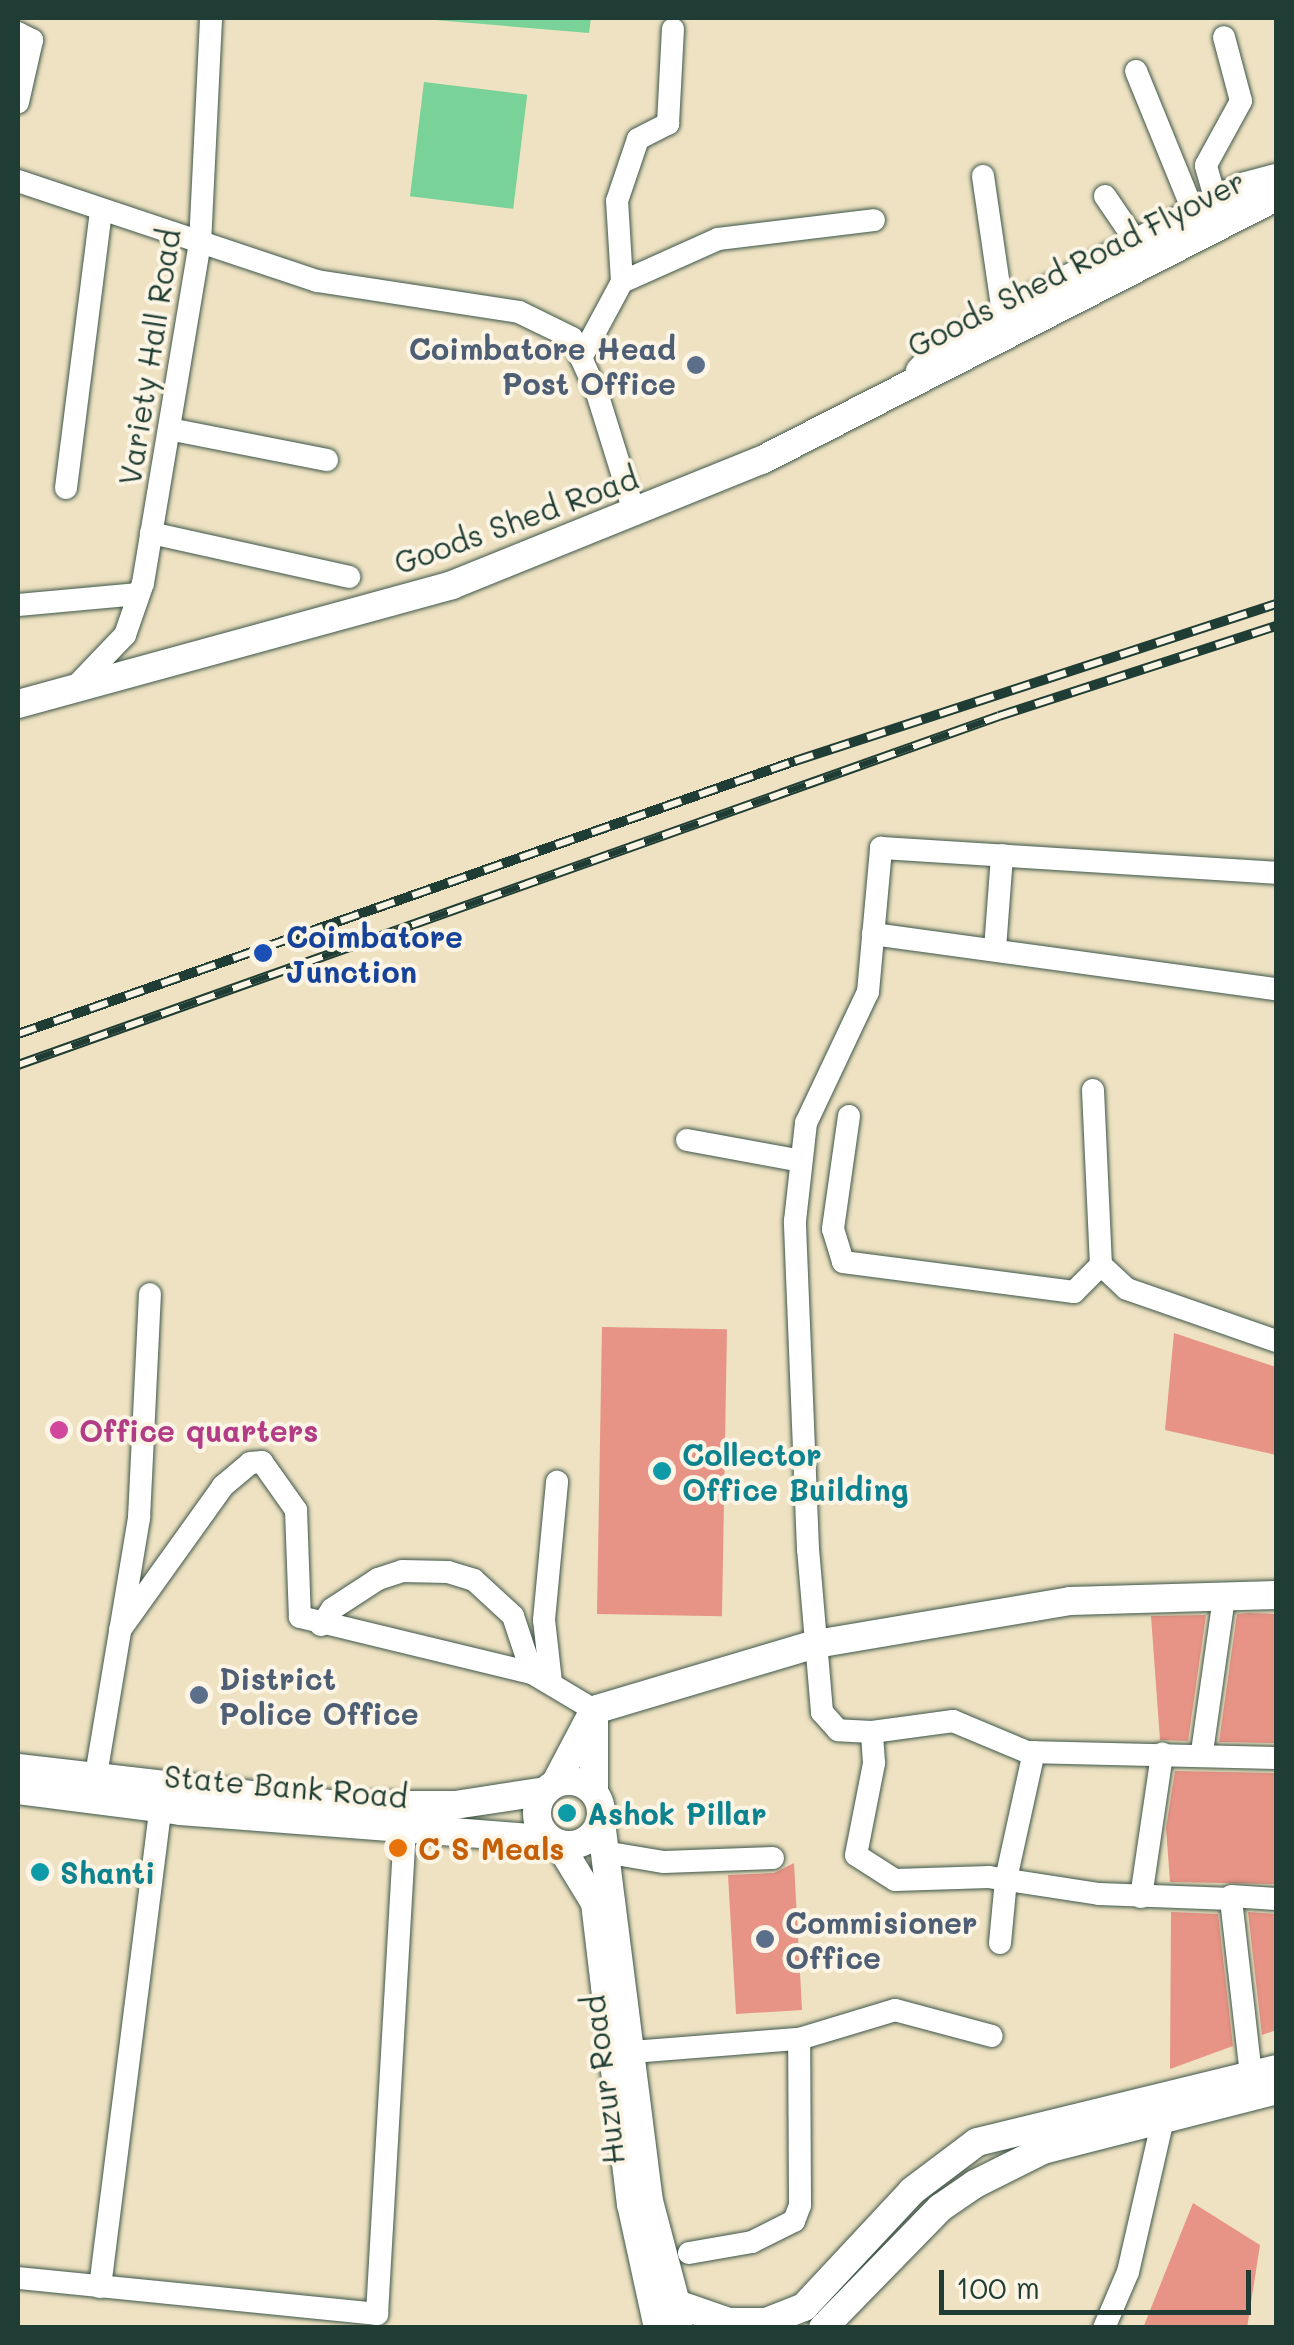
<!DOCTYPE html>
<style>
body{margin:0}
#map{position:relative;width:1294px;height:2345px;overflow:hidden;background:#eee2c2;font-family:Mali,sans-serif}
div>[style]{position:absolute}
.green>*{inset:0;background:#79d298;transform-origin:0 0}
.building>*{inset:0;background:#e79385;transform-origin:0 0}
.roads{filter:drop-shadow(0 0 2px #3e5649) drop-shadow(0 0 2px #3e5649)}
.minor>*{height:22px;margin:-11px;padding:0 11px;transform-origin:11px;border-radius:11px;background:#fff}
.major>*{height:28px;margin:-14px;padding:0 14px;transform-origin:14px;border-radius:14px;background:#fff}
.major>.ring{margin:-14px;padding:0;box-sizing:content-box;background:none;border:28px solid #fff;border-radius:50%}
.rail>*{height:10px;margin-top:-5px;transform-origin:0;background:repeating-linear-gradient(90deg,#fcf5e5 0 19px,#1f3d34 0 38px);box-sizing:border-box;border-block:2px solid #1f3d34}
.dots>*{width:28px;height:28px;translate:-50% -50%;box-sizing:border-box;border:5px solid #fcf5e5;border-radius:50%}
span{translate:-50% -50%;white-space:nowrap;text-align:center;line-height:1.15;-webkit-text-stroke:8px #fcf5e5;paint-order:stroke}
.street-label{font-size:30px;color:#1f3d34}
.service-label{font-size:30px;color:#4e5e75;font-weight:700}
.right{translate:-100% -50%;text-align:right}
.left{translate:0 -50%;text-align:left}
.transit-label{font-size:30px;color:#164399;font-weight:700}
.hotel-label{font-size:30px;color:#b23c85;font-weight:700}
.culture-label{font-size:30px;color:#0d838f;font-weight:700}
.food-label{font-size:30px;color:#c56008;font-weight:700}
.frame{position:absolute;inset:0;border:20px solid #1f3d34;pointer-events:none}
.scale{position:absolute;left:939px;top:2270px;width:312px;height:45px;box-sizing:border-box;border:5px solid #1f3d34;border-top:0;padding-left:12px;font-size:30px;line-height:35px;white-space:nowrap;color:#1f3d34;-webkit-text-stroke:8px #fcf5e5;paint-order:stroke}
</style>
<div id="map">
<div class="green">
<i style="clip-path:polygon(411px 18px,591px 18px,589px 33px)"></i>
<i style="left:424px;top:82px;width:104px;height:115px;rotate:7deg"></i>
</div>
<div class="building">
<i style="left:602px;top:1327px;width:125px;height:287px;rotate:1deg"></i>
<i style="clip-path:polygon(1174px 1333px,1276px 1367px,1276px 1455px,1165px 1430px)"></i>
<i style="clip-path:polygon(1249px 1613px,1276px 1614px,1276px 1743px,1219px 1742px,1237px 1614px)"></i>
<i style="clip-path:polygon(1206px 1615px,1188px 1741px,1160px 1740px,1151px 1616px)"></i>
<i style="clip-path:polygon(1175px 1771px,1276px 1773px,1276px 1884px,1170px 1882px,1166px 1828px)"></i>
<i style="clip-path:polygon(794px 1863px,802px 2010px,736px 2014px,728px 1875px,774px 1873px)"></i>
<i style="clip-path:polygon(1171px 1912px,1218px 1914px,1233px 2046px,1170px 2069px)"></i>
<i style="clip-path:polygon(1248px 1912px,1276px 1914px,1276px 2030px,1262px 2035px)"></i>
<i style="clip-path:polygon(1193px 2203px,1260px 2245px,1247px 2328px,1143px 2328px)"></i>
</div>
<div class="roads">
<div class="minor">
<i style="left:18px;top:33px;width:16px;rotate:27deg"></i>
<i style="left:32px;top:40px;width:64px;rotate:102.7deg"></i>
<i style="left:1136px;top:71px;width:153px;rotate:67.8deg"></i>
<i style="left:983px;top:176px;width:138px;rotate:81.7deg"></i>
<i style="left:18px;top:181px;width:315px;rotate:18.5deg"></i>
<i style="left:317px;top:281px;width:204px;rotate:8.7deg"></i>
<i style="left:519px;top:312px;width:59px;rotate:26.1deg"></i>
<i style="left:572px;top:338px;width:60px;rotate:65.6deg"></i>
<i style="left:597px;top:393px;width:125px;rotate:72.7deg"></i>
<i style="left:1105px;top:196px;width:57px;rotate:55.8deg"></i>
<i style="left:1216px;top:201px;width:37px;rotate:-106deg"></i>
<i style="left:1206px;top:165px;width:73px;rotate:-61.3deg"></i>
<i style="left:1241px;top:101px;width:66px;rotate:-104.9deg"></i>
<i style="left:622px;top:282px;width:105px;rotate:-24.1deg"></i>
<i style="left:718px;top:239px;width:157px;rotate:-6.9deg"></i>
<i style="left:581px;top:358px;width:86px;rotate:-61.7deg"></i>
<i style="left:622px;top:282px;width:81px;rotate:-93.5deg"></i>
<i style="left:617px;top:201px;width:65px;rotate:-71.3deg"></i>
<i style="left:638px;top:139px;width:34px;rotate:-27deg"></i>
<i style="left:668px;top:124px;width:95px;rotate:-87deg"></i>
<i style="left:169px;top:429px;width:161px;rotate:11.1deg"></i>
<i style="left:66px;top:488px;width:280px;rotate:-82.8deg"></i>
<i style="left:151px;top:533px;width:203px;rotate:12.5deg"></i>
<i style="left:18px;top:605px;width:121px;rotate:-5.2deg"></i>
<i style="left:78px;top:684px;width:68px;rotate:-46.2deg"></i>
<i style="left:125px;top:635px;width:55px;rotate:-70.9deg"></i>
<i style="left:143px;top:583px;width:344px;rotate:-80.5deg"></i>
<i style="left:200px;top:244px;width:226px;rotate:-87.2deg"></i>
<i style="left:873px;top:934px;width:407px;rotate:7.8deg"></i>
<i style="left:995px;top:949px;width:94px;rotate:-85.7deg"></i>
<i style="left:1093px;top:1090px;width:175px;rotate:87.4deg"></i>
<i style="left:1101px;top:1265px;width:35px;rotate:43deg"></i>
<i style="left:1127px;top:1289px;width:158px;rotate:19.2deg"></i>
<i style="left:849px;top:1116px;width:114px;rotate:98.1deg"></i>
<i style="left:833px;top:1229px;width:34px;rotate:73deg"></i>
<i style="left:843px;top:1262px;width:233px;rotate:7.4deg"></i>
<i style="left:1074px;top:1292px;width:38px;rotate:-45deg"></i>
<i style="left:687px;top:1140px;width:116px;rotate:10.4deg"></i>
<i style="left:321px;top:1625px;width:19px;rotate:-55deg"></i>
<i style="left:332px;top:1609px;width:55px;rotate:-33.1deg"></i>
<i style="left:378px;top:1579px;width:25px;rotate:-18deg"></i>
<i style="left:402px;top:1571px;width:46px;rotate:1.2deg"></i>
<i style="left:448px;top:1572px;width:27px;rotate:17deg"></i>
<i style="left:474px;top:1580px;width:53px;rotate:42.7deg"></i>
<i style="left:513px;top:1616px;width:60px;rotate:71.6deg"></i>
<i style="left:120px;top:1630px;width:177px;rotate:-54.4deg"></i>
<i style="left:223px;top:1486px;width:35px;rotate:-40deg"></i>
<i style="left:250px;top:1463px;width:12px;rotate:-5deg"></i>
<i style="left:262px;top:1462px;width:59px;rotate:54.7deg"></i>
<i style="left:296px;top:1510px;width:107px;rotate:87.9deg"></i>
<i style="left:300px;top:1617px;width:239px;rotate:13.6deg"></i>
<i style="left:532px;top:1673px;width:72px;rotate:30.8deg"></i>
<i style="left:551px;top:1682px;width:62px;rotate:-96.4deg"></i>
<i style="left:544px;top:1620px;width:139px;rotate:-84.6deg"></i>
<i style="left:872px;top:1732px;width:82px;rotate:-7.7deg"></i>
<i style="left:953px;top:1721px;width:80px;rotate:22.7deg"></i>
<i style="left:1027px;top:1752px;width:249px;rotate:1.4deg"></i>
<i style="left:1202px;top:1752px;width:157px;rotate:-81.9deg"></i>
<i style="left:95px;top:1781px;width:267px;rotate:-80.5deg"></i>
<i style="left:139px;top:1518px;width:224px;rotate:-87.2deg"></i>
<i style="left:604px;top:1852px;width:61px;rotate:9.5deg"></i>
<i style="left:664px;top:1862px;width:109px;rotate:-2.1deg"></i>
<i style="left:1231px;top:1896px;width:45px;rotate:3.8deg"></i>
<i style="left:1141px;top:1897px;width:145px;rotate:-81.6deg"></i>
<i style="left:1000px;top:1943px;width:64px;rotate:-84.6deg"></i>
<i style="left:1006px;top:1879px;width:130px;rotate:-77.6deg"></i>
<i style="left:632px;top:2052px;width:168px;rotate:-4.5deg"></i>
<i style="left:799px;top:2039px;width:100px;rotate:-16.8deg"></i>
<i style="left:895px;top:2010px;width:100px;rotate:15deg"></i>
<i style="left:1251px;top:2075px;width:177px;rotate:-96.5deg"></i>
<i style="left:1231px;top:1899px;width:132px;rotate:-177.8deg"></i>
<i style="left:1099px;top:1894px;width:111px;rotate:-171.2deg"></i>
<i style="left:989px;top:1877px;width:94px;rotate:178.2deg"></i>
<i style="left:895px;top:1880px;width:46px;rotate:-147.3deg"></i>
<i style="left:856px;top:1855px;width:94px;rotate:-78.9deg"></i>
<i style="left:874px;top:1763px;width:31px;rotate:-94deg"></i>
<i style="left:872px;top:1732px;width:34px;rotate:-177deg"></i>
<i style="left:838px;top:1730px;width:24px;rotate:-132deg"></i>
<i style="left:822px;top:1712px;width:164px;rotate:-94.9deg"></i>
<i style="left:808px;top:1549px;width:328px;rotate:-92.3deg"></i>
<i style="left:795px;top:1221px;width:99px;rotate:-83.6deg"></i>
<i style="left:806px;top:1123px;width:145px;rotate:-64.7deg"></i>
<i style="left:868px;top:992px;width:145px;rotate:-84.8deg"></i>
<i style="left:881px;top:848px;width:396px;rotate:3.6deg"></i>
<i style="left:689px;top:2253px;width:64px;rotate:-9.9deg"></i>
<i style="left:752px;top:2242px;width:47px;rotate:-26.6deg"></i>
<i style="left:794px;top:2221px;width:17px;rotate:-69deg"></i>
<i style="left:800px;top:2205px;width:166px;rotate:-90.3deg"></i>
<i style="left:18px;top:2278px;width:361px;rotate:5.7deg"></i>
<i style="left:377px;top:2314px;width:486px;rotate:-86.7deg"></i>
<i style="left:100px;top:2287px;width:482px;rotate:-82.8deg"></i>
<i style="left:1104px;top:2328px;width:61px;rotate:-66.8deg"></i>
<i style="left:1128px;top:2272px;width:161px;rotate:-77.1deg"></i>
</div>
<div class="major">
<i style="left:920px;top:371px;width:37px;rotate:-47deg"></i>
<i style="left:945px;top:344px;width:336px;rotate:-27.9deg"></i>
<i style="left:1242px;top:187px;width:35px;rotate:-15deg"></i>
<i style="left:18px;top:704px;width:450px;rotate:-15.3deg"></i>
<i style="left:452px;top:585px;width:334px;rotate:-22deg"></i>
<i style="left:762px;top:460px;width:577px;rotate:-27.1deg"></i>
<i style="left:594px;top:1717px;width:75px;rotate:90deg"></i>
<i style="left:18px;top:1768px;width:324px;rotate:6.6deg"></i>
<i style="left:340px;top:1805px;width:115px"></i>
<i style="left:455px;top:1805px;width:92px;rotate:-8.7deg"></i>
<i class="ring" style="left:537px;top:1781px;width:36px;height:36px"></i>
<i style="left:555px;top:1784px;width:84px;rotate:-62.2deg"></i>
<i style="left:594px;top:1710px;width:232px;rotate:-16.6deg"></i>
<i style="left:816px;top:1644px;width:258px;rotate:-9.6deg"></i>
<i style="left:1070px;top:1601px;width:206px;rotate:-1.7deg"></i>
<i style="left:18px;top:1790px;width:164px;rotate:7.3deg"></i>
<i style="left:181px;top:1811px;width:369px;rotate:4.4deg"></i>
<i style="left:601px;top:1822px;width:382px;rotate:82.8deg"></i>
<i style="left:649px;top:2201px;width:121px;rotate:75.2deg"></i>
<i style="left:559px;top:1844px;width:69px;rotate:58.6deg"></i>
<i style="left:595px;top:1903px;width:303px;rotate:83.2deg"></i>
<i style="left:631px;top:2204px;width:127px;rotate:77.7deg"></i>
<i style="left:674px;top:2303px;width:58px;rotate:19.1deg"></i>
<i style="left:729px;top:2322px;width:37px"></i>
<i style="left:766px;top:2322px;width:41px;rotate:-21.5deg"></i>
<i style="left:804px;top:2307px;width:158px;rotate:-47deg"></i>
<i style="left:912px;top:2191px;width:81px;rotate:-37deg"></i>
<i style="left:977px;top:2142px;width:308px;rotate:-13.7deg"></i>
<i style="left:823px;top:2328px;width:168px;rotate:-45.7deg"></i>
<i style="left:940px;top:2208px;width:42px;rotate:-34.4deg"></i>
<i style="left:975px;top:2184px;width:76px;rotate:-26.6deg"></i>
<i style="left:1043px;top:2150px;width:241px;rotate:-14.4deg"></i>
</div>
</div>
<div class="rail">
<i style="left:18px;top:1034px;width:824px;rotate:-19.36deg"></i>
<i style="left:795px;top:761px;width:506px;rotate:-18.08deg"></i>
<i style="left:18px;top:1065px;width:1041px;rotate:-19.58deg"></i>
<i style="left:999px;top:716px;width:291px;rotate:-18deg"></i>
</div>
<div class="dots">
<i style="left:696px;top:365px;background:#5c6f8a"></i>
<i style="left:263px;top:953px;background:#1a4fb4"></i>
<i style="left:59px;top:1430px;background:#d1479c"></i>
<i style="left:662px;top:1471px;background:#0f9aa8"></i>
<i style="left:199px;top:1695px;background:#5c6f8a"></i>
<i style="left:567px;top:1813px;background:#0f9aa8"></i>
<i style="left:398px;top:1848px;background:#e8710a"></i>
<i style="left:40px;top:1872px;background:#0f9aa8"></i>
<i style="left:765px;top:1939px;background:#5c6f8a"></i>
</div>
<div class="street-label">
<span style="left:1076px;top:263px;rotate:-27deg">Goods Shed Road Flyover</span>
<span style="left:149px;top:357px;rotate:-81deg">Variety Hall Road</span>
<span style="left:516px;top:520px;rotate:-20deg">Goods Shed Road</span>
<span style="left:286px;top:1786px;rotate:5deg">State Bank Road</span>
<span style="left:603px;top:2080px;rotate:-97deg">Huzur Road</span>
</div>
<div class="service-label">
<span class="right" style="left:676px;top:365px">Coimbatore Head<br>Post Office</span>
<span class="left" style="left:219px;top:1695px">District<br>Police Office</span>
<span class="left" style="left:785px;top:1939px">Commisioner<br>Office</span>
</div>
<div class="transit-label">
<span class="left" style="left:286px;top:953px">Coimbatore<br>Junction</span>
</div>
<div class="hotel-label">
<span class="left" style="left:79px;top:1430px">Office quarters</span>
</div>
<div class="culture-label">
<span class="left" style="left:682px;top:1471px">Collector<br>Office Building</span>
<span class="left" style="left:587px;top:1813px">Ashok Pillar</span>
<span class="left" style="left:60px;top:1872px">Shanti</span>
</div>
<div class="food-label">
<span class="left" style="left:418px;top:1848px">C S Meals</span>
</div>
<div class="frame"></div>
<div class="scale">100 m</div>
</div>
